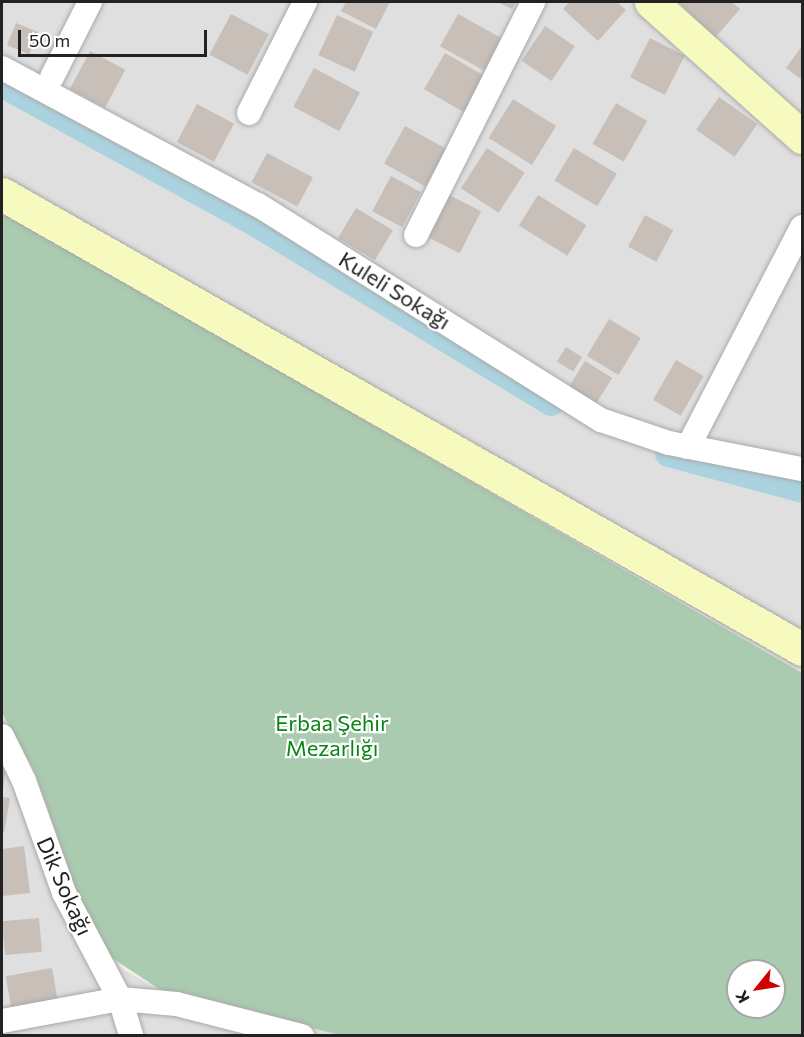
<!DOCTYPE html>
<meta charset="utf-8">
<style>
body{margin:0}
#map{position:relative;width:804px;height:1037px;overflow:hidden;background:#f2efe9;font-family:Commissioner,sans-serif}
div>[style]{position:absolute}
.residential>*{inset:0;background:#e0dfdf}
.cemetery>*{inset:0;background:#aacbaf}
.canal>*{height:27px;margin:-13.5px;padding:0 13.5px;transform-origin:13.5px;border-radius:13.5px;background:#aad3df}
.building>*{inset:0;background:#c7bfb8;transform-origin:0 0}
.roads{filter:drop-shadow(0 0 2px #a9a9a9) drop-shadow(0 0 2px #a9a9a9)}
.street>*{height:24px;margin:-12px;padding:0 12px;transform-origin:12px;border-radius:12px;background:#fff}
.secondary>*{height:33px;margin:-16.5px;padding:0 16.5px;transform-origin:16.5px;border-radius:16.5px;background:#f7fabf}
span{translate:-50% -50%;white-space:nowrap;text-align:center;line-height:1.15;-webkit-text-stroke:4.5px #fff;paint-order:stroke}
.street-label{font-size:22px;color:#222}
.park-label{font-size:22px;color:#0c8416}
.frame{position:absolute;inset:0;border:3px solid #222;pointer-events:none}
.north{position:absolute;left:726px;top:959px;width:60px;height:60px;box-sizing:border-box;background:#fff;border:2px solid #a7a7a7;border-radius:50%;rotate:240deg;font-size:16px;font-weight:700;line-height:24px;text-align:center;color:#222}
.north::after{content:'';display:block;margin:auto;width:21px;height:27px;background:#d40000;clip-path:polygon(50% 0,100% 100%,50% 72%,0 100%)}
.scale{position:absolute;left:18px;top:30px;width:189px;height:27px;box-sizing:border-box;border:3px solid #222;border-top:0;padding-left:8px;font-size:18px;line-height:21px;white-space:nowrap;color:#222;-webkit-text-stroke:4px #fff;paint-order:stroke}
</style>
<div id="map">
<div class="residential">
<i style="clip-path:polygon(2px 2px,802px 2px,802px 673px,2px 210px)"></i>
<i style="clip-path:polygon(2px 713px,34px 770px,78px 895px,122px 969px,159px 989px,339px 1035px,2px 1035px)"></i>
</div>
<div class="cemetery">
<i style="clip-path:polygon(evenodd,2px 210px,802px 673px,802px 1035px,339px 1035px,159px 989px,109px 956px,78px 895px,34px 770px,2px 713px,2px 210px,738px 971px,774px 971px,774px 1007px,738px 1007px,738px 971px)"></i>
</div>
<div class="canal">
<i style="left:2px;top:84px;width:279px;rotate:28.7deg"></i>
<i style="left:247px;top:218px;width:355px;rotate:31.2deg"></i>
<i style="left:668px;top:453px;width:139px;rotate:15deg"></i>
</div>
<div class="building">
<i style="clip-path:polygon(346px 2px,390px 2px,376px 29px,341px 11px)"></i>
<i style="clip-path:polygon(498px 2px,516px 2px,512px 9px)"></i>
<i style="clip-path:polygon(569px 2px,617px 2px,626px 10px,598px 41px,563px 9px)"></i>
<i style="clip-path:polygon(679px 2px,732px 2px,740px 9px,714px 39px)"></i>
<i style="left:231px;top:14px;width:43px;height:46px;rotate:28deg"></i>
<i style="left:458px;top:14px;width:50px;height:37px;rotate:29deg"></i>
<i style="left:337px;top:15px;width:40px;height:44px;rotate:25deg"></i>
<i style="left:16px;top:23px;width:24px;height:24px;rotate:22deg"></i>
<i style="left:545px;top:26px;width:36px;height:42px;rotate:34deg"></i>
<i style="left:650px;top:38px;width:39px;height:44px;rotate:27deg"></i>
<i style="clip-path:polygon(802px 46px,802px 80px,786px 68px)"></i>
<i style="left:90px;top:51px;width:40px;height:43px;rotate:28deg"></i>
<i style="left:445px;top:53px;width:46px;height:42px;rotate:30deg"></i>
<i style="left:314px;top:68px;width:52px;height:44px;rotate:28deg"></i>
<i style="left:719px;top:97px;width:47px;height:40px;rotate:35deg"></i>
<i style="left:513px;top:99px;width:51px;height:46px;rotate:32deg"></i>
<i style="left:616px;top:103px;width:36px;height:47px;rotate:30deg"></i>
<i style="left:197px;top:104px;width:42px;height:43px;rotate:28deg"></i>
<i style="left:405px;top:126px;width:47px;height:43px;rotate:29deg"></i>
<i style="left:487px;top:148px;width:45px;height:48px;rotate:33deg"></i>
<i style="left:574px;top:148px;width:50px;height:38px;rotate:31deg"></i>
<i style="left:267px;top:153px;width:52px;height:33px;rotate:28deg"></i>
<i style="left:391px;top:176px;width:34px;height:40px;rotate:28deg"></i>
<i style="left:449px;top:195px;width:36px;height:47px;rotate:27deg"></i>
<i style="left:538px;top:195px;width:57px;height:36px;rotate:32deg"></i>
<i style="left:356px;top:208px;width:43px;height:35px;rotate:31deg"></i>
<i style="left:645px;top:215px;width:32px;height:36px;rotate:28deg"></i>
<i style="left:609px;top:319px;width:37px;height:43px;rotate:31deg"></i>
<i style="left:566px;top:347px;width:19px;height:17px;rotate:32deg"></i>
<i style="left:676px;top:360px;width:32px;height:46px;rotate:30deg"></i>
<i style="left:585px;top:361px;width:32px;height:37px;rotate:32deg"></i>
<i style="clip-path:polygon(2px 760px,7px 761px,3px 789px,2px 789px)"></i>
<i style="clip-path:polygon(2px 797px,10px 798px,4px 833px,2px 832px)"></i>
<i style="clip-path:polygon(24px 846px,30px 893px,2px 896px,2px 849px)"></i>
<i style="left:39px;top:918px;width:34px;height:37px;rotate:85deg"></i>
<i style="left:52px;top:968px;width:36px;height:47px;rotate:80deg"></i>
</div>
<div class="roads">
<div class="street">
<i style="left:2px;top:68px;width:290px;rotate:28.2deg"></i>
<i style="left:258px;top:205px;width:405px;rotate:32.1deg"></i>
<i style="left:601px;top:420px;width:72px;rotate:18.7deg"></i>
<i style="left:669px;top:443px;width:136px;rotate:11.1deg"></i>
<i style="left:52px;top:77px;width:84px;rotate:-63.1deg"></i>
<i style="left:249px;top:113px;width:124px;rotate:-63.2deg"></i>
<i style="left:416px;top:235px;width:261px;rotate:-63.3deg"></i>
<i style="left:688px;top:447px;width:248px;rotate:-62.6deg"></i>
<i style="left:2px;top:736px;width:50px;rotate:63.9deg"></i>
<i style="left:24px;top:781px;width:119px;rotate:70.3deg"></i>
<i style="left:64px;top:893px;width:120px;rotate:62.2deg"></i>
<i style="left:120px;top:999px;width:39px;rotate:73deg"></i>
<i style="left:2px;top:1021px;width:120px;rotate:-10.6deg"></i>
<i style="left:120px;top:999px;width:57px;rotate:5deg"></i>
<i style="left:177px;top:1004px;width:129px;rotate:14.4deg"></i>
</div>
<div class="secondary">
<i style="left:651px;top:2px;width:203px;rotate:41.8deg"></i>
<i style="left:2px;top:194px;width:920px;rotate:29.63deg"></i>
</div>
</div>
<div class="street-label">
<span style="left:395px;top:290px;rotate:32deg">Kuleli Sokağı</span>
<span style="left:65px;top:886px;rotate:66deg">Dik Sokağı</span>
</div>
<div class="park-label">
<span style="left:332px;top:735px">Erbaa Şehir<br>Mezarlığı</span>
</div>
<div class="frame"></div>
<div class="north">K</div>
<div class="scale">50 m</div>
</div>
